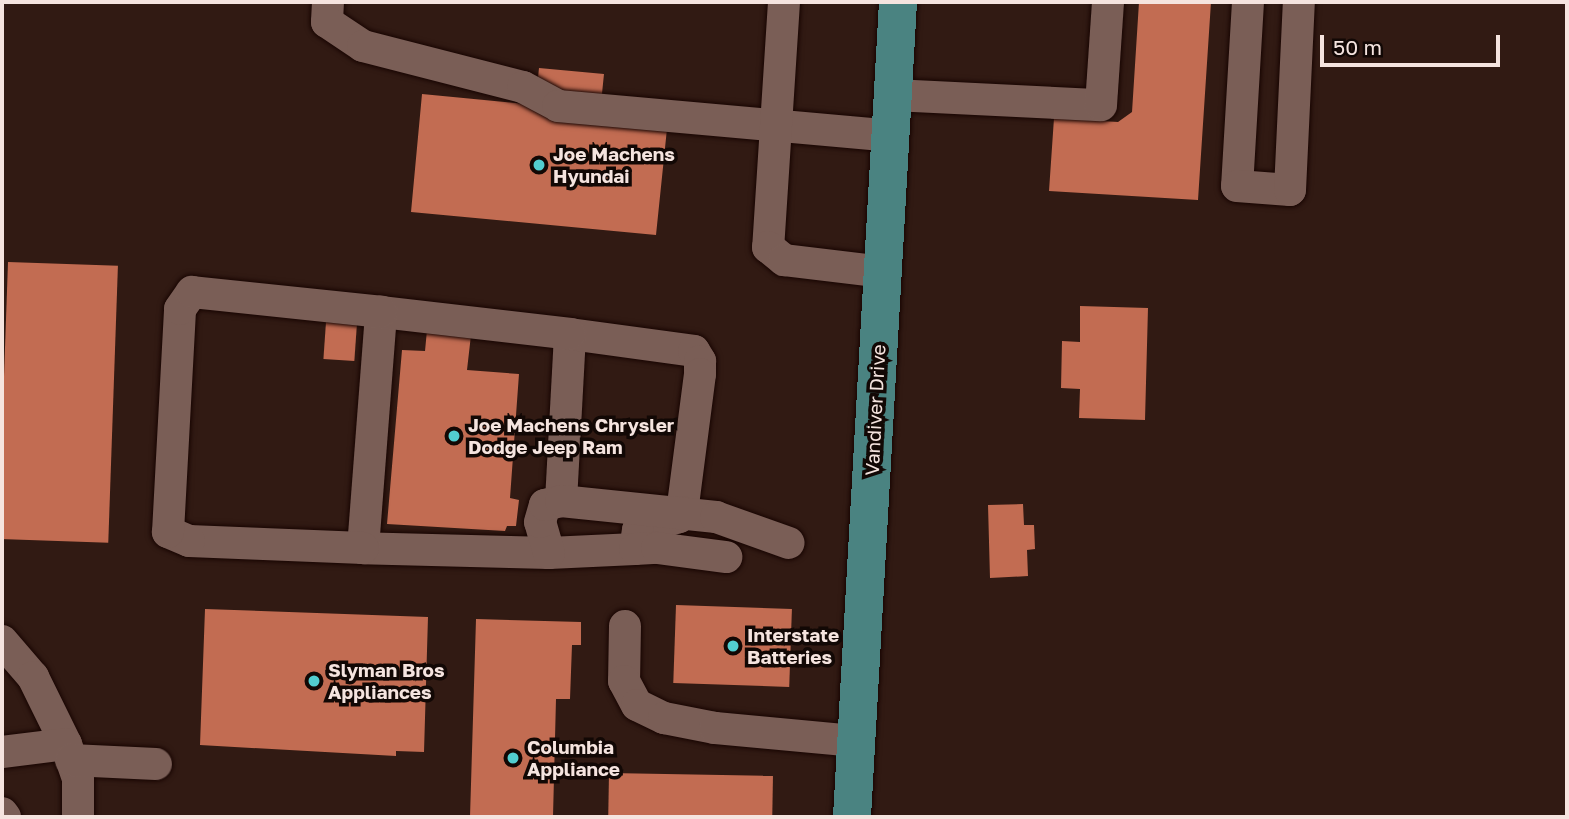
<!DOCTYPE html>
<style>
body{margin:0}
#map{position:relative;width:1569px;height:819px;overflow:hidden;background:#311a13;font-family:"Golos Text",sans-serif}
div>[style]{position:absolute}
.building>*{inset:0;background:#c26c52;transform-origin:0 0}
.roads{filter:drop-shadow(0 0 2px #180502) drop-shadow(0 0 2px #180502)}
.minor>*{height:32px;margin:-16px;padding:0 16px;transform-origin:16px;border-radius:16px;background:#7a5e56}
.major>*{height:38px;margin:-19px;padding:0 19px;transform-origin:19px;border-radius:19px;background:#4a8381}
.dots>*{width:19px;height:19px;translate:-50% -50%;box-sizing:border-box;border:4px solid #120805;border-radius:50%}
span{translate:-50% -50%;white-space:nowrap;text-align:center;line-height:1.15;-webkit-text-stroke:7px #120805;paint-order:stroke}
.poi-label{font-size:19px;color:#f5e4df;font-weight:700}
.left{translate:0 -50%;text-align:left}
.street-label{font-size:19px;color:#f5e4df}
.frame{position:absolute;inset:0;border:4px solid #f5e4df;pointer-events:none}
.scale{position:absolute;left:1320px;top:35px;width:180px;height:32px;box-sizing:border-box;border:4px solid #f5e4df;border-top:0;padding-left:9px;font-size:21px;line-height:24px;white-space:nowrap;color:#f5e4df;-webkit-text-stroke:5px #120805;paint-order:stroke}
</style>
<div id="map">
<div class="building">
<i style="clip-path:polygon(1139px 2px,1211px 2px,1198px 200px,1049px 191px,1054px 118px,1118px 122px,1132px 112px)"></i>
<i style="clip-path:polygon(539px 68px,604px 74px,600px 113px,668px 119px,656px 235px,411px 212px,422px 94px,535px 105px)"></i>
<i style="left:8px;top:262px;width:110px;height:277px;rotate:2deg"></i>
<i style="clip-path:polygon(1080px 306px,1148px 308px,1145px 420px,1079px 418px,1080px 389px,1061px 388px,1062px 341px,1080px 342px)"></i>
<i style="left:326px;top:322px;width:31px;height:37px;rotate:4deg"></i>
<i style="clip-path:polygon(427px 330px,471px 335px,467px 370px,519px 374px,510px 498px,519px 500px,516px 526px,507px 526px,505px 531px,387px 524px,402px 350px,425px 351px)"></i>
<i style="clip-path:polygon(1023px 504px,1024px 525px,1034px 525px,1035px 549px,1027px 550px,1028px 576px,990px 578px,988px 505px)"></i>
<i style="left:676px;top:605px;width:116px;height:78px;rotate:2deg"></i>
<i style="clip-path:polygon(205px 609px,428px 617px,424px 752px,396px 751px,396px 756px,200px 745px)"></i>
<i style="clip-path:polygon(476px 619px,581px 622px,581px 645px,572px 645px,570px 699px,556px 699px,553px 817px,470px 817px)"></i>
<i style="left:609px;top:773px;width:164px;height:44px;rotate:1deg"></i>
</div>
<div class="roads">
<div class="minor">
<i style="left:328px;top:2px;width:20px;rotate:93deg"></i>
<i style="left:327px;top:22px;width:43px;rotate:33.7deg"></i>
<i style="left:363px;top:46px;width:165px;rotate:14.4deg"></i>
<i style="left:523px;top:87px;width:40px;rotate:28deg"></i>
<i style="left:558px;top:106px;width:334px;rotate:5.1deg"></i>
<i style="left:784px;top:2px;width:246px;rotate:93.7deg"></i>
<i style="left:768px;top:247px;width:21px;rotate:39deg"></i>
<i style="left:784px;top:260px;width:100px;rotate:6.9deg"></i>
<i style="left:1248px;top:2px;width:184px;rotate:93.4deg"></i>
<i style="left:1237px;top:186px;width:53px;rotate:4.3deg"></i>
<i style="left:1290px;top:190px;width:188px;rotate:-87.3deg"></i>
<i style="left:893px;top:95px;width:208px;rotate:2.8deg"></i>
<i style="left:1101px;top:105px;width:103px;rotate:-86.1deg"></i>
<i style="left:561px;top:501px;width:167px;rotate:-86.9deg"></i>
<i style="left:570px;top:334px;width:125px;rotate:7.8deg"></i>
<i style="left:694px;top:351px;width:12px;rotate:59deg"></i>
<i style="left:700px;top:361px;width:13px;rotate:90deg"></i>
<i style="left:700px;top:374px;width:139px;rotate:97.4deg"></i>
<i style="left:682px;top:512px;width:6px;rotate:121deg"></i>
<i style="left:679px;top:517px;width:43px;rotate:162.4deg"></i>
<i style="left:638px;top:530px;width:19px;rotate:99deg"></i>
<i style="left:635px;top:549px;width:86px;rotate:177.3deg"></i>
<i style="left:549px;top:553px;width:186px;rotate:-178.5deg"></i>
<i style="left:363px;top:548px;width:237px;rotate:-85.6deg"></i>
<i style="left:381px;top:312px;width:190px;rotate:6.6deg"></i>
<i style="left:363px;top:548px;width:174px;rotate:-177.7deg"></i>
<i style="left:189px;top:541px;width:23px;rotate:-157deg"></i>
<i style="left:168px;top:532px;width:223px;rotate:-86.9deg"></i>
<i style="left:180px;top:309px;width:21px;rotate:-55deg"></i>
<i style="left:192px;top:292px;width:190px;rotate:6deg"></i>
<i style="left:635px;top:549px;width:22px;rotate:-3deg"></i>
<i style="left:657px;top:548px;width:70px;rotate:7.4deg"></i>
<i style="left:549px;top:553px;width:32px;rotate:-106deg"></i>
<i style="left:540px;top:522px;width:18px;rotate:-74deg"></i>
<i style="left:545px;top:505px;width:16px;rotate:-14deg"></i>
<i style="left:561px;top:501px;width:156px;rotate:5.9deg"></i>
<i style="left:716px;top:517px;width:77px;rotate:19.6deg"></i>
<i style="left:625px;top:626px;width:55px;rotate:91deg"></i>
<i style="left:624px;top:681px;width:27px;rotate:62deg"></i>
<i style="left:637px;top:705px;width:30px;rotate:26deg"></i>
<i style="left:664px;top:718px;width:52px;rotate:11.1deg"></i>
<i style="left:715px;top:728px;width:142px;rotate:5.3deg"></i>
<i style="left:2px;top:641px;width:48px;rotate:49.3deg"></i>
<i style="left:33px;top:677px;width:75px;rotate:63.8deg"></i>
<i style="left:66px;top:744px;width:36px;rotate:71deg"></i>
<i style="left:78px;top:778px;width:39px;rotate:90deg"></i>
<i style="left:2px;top:752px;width:64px;rotate:-7.1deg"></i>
<i style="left:71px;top:760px;width:85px;rotate:2.7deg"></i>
<i style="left:2px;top:813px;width:5px;rotate:53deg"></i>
</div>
<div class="major">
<i style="left:852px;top:817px;width:816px;rotate:-86.77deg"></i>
</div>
</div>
<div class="dots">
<i style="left:539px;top:165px;background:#52cdcf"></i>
<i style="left:454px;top:436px;background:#52cdcf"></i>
<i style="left:733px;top:646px;background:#52cdcf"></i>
<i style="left:314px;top:681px;background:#52cdcf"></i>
<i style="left:513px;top:758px;background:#52cdcf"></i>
</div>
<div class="poi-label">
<span class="left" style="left:553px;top:165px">Joe Machens<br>Hyundai</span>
<span class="left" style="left:468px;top:436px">Joe Machens Chrysler<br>Dodge Jeep Ram</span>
<span class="left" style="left:747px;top:646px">Interstate<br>Batteries</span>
<span class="left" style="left:328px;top:681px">Slyman Bros<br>Appliances</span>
<span class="left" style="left:527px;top:758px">Columbia<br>Appliance</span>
</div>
<div class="street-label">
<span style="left:875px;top:410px;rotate:-87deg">Vandiver Drive</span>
</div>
<div class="frame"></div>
<div class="scale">50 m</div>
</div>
